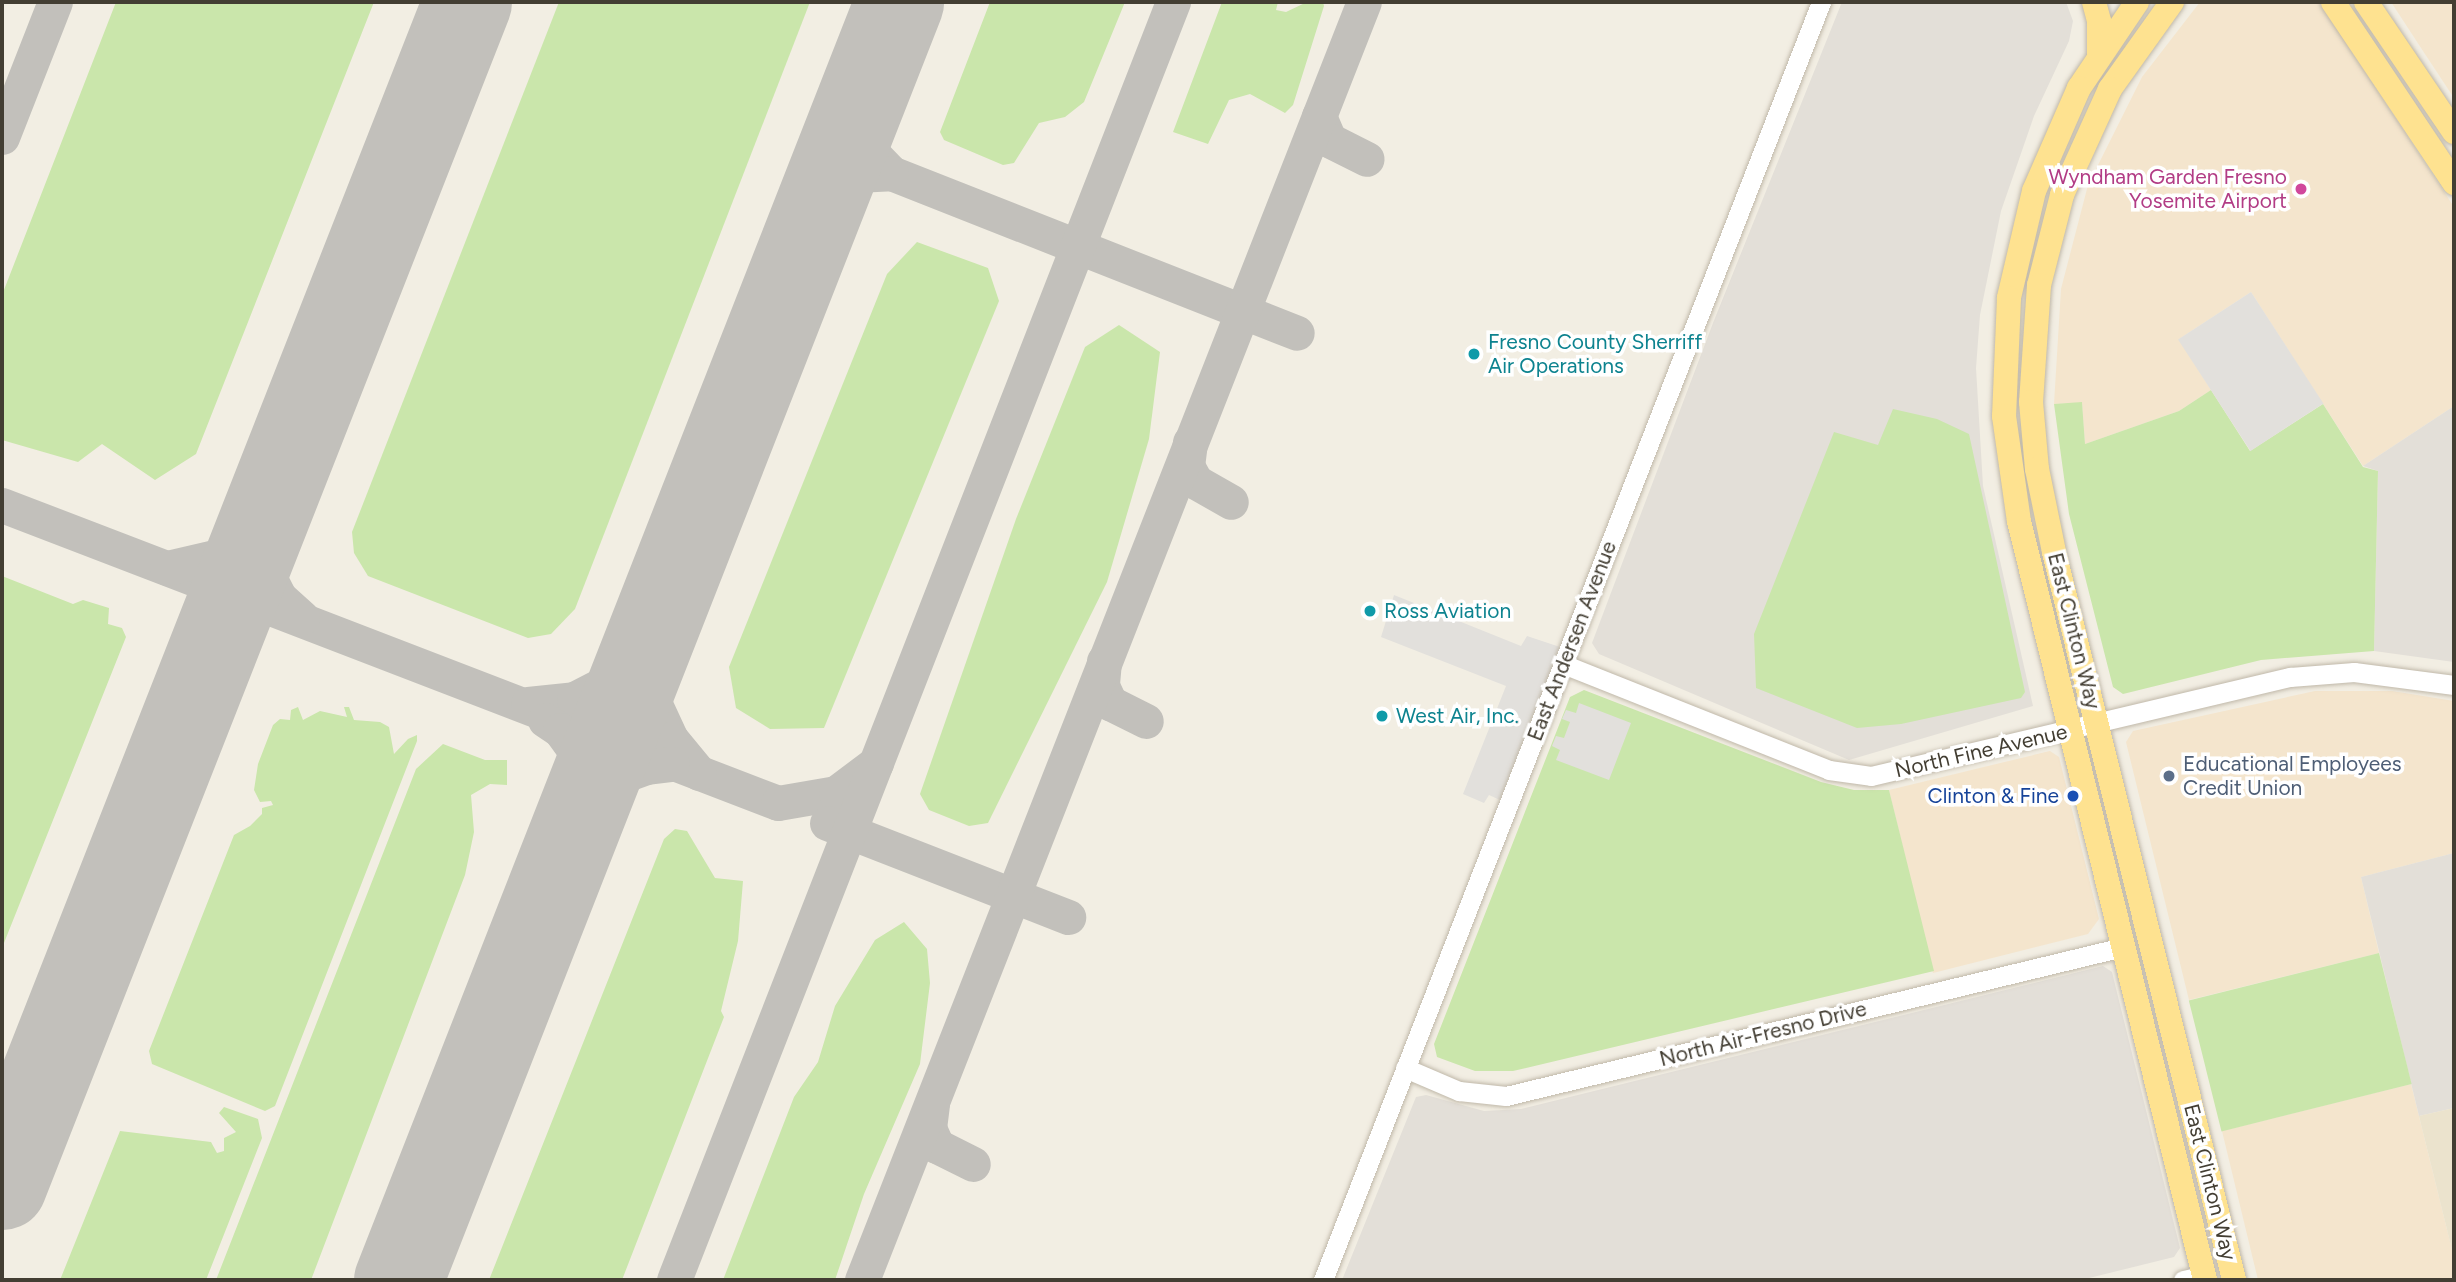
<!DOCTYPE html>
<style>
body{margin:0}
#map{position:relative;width:2456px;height:1282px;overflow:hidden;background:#f2eee3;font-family:Figtree,sans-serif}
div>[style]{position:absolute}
.commercial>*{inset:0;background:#f4e5cd}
.industrial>*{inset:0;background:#e3dfd8}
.education>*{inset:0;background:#ebe3cd}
.green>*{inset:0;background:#cae6ab;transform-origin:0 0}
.parking>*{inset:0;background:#e2e0dc;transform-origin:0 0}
.taxiway>*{height:35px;margin:-17.5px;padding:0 17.5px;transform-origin:17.5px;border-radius:17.5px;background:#c2c0bb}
.runway>*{height:89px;margin:-44.5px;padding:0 44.5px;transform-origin:44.5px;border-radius:44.5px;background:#c2c0bb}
.roads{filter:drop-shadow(0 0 2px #c0b8a9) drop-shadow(0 0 2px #c0b8a9)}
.minor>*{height:19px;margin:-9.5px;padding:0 9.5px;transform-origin:9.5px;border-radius:9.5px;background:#fff}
.major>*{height:24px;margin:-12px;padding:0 12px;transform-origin:12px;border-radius:12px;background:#fee290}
.dots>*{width:19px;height:19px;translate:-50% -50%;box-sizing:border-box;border:4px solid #fff;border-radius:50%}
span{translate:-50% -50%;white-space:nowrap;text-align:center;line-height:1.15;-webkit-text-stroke:7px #fff;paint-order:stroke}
.hotel-label{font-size:21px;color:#b23c85}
.right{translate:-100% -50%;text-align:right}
.culture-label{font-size:21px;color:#0d838f}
.left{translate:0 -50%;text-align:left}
.street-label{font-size:21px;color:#433e33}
.service-label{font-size:21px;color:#4e5e75}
.transit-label{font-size:21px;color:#164399}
.frame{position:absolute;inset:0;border:4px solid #433e33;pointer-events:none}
</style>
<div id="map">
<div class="commercial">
<i style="clip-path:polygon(2200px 2px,2319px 2px,2454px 207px,2454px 406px,2363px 466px,2251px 292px,2179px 339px,2211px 390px,2179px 411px,2085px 444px,2082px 403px,2054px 404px,2061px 289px,2088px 185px,2142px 77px)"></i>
<i style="clip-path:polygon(2391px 2px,2454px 2px,2454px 98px,2421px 48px)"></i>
<i style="clip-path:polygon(2315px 691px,2392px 691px,2454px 701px,2454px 853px,2361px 877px,2379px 953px,2189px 1000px,2126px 742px,2133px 731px)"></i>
<i style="clip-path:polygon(2050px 751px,2059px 757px,2099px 919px,2088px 934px,1933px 973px,1889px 790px)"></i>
<i style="clip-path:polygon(2411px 1084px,2454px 1258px,2454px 1280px,2258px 1280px,2222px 1131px)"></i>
</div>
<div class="industrial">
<i style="clip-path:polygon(1842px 2px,2066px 2px,2073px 21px,2069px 41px,2034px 116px,2001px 211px,1980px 315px,1976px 368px,1983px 486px,2033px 706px,1849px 760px,1599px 654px,1592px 643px,1713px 323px)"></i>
<i style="clip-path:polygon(2454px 406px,2454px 662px,2374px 651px,2378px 471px,2363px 466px)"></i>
<i style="clip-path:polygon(2454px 853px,2454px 1108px,2419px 1116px,2361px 877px)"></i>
<i style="clip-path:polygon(2103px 966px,2112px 972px,2180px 1248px,2174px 1257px,2081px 1280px,1342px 1280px,1416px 1097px,1426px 1095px,1484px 1111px,1521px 1109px)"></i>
</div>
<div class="education">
<i style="clip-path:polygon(2454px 1108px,2454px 1258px,2419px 1116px)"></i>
</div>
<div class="green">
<i style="clip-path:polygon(116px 2px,374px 2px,196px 454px,155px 480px,102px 444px,78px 462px,2px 440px,2px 295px)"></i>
<i style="clip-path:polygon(559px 2px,810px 2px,575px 609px,551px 634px,528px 638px,368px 576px,354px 553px,352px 532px)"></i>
<i style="clip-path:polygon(990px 2px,1125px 2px,1084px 102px,1065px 117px,1039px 123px,1014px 163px,1003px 165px,944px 140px,940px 132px)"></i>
<i style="clip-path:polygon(1222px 2px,1278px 2px,1276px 10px,1286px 12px,1307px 2px,1323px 2px,1324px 6px,1293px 105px,1285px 113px,1250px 94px,1229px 100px,1208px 144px,1173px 132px)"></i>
<i style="clip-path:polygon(917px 242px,988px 268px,999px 301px,824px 728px,770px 729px,736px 708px,729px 667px,887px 274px)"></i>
<i style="clip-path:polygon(1119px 325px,1160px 352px,1149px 439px,1107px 582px,988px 823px,969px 826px,929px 810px,920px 794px,1016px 519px,1085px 347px)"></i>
<i style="clip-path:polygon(2211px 390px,2250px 451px,2323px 404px,2363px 467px,2378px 471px,2374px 651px,2261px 660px,2123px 694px,2113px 687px,2069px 514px,2054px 404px,2082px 402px,2085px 444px,2179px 411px)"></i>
<i style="clip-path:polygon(1893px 409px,1937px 419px,1969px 434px,2025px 692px,2021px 698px,1901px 724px,1857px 728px,1756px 688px,1754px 634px,1834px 432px,1878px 445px)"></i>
<i style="clip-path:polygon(2px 576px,73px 604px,83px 600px,109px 608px,108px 624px,122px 628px,126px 637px,2px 948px)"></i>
<i style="clip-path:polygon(1584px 690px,1821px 782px,1854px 790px,1889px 790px,1934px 971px,1513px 1071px,1475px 1071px,1437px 1057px,1434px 1044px,1570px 697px)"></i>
<i style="clip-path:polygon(298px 707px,303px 720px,320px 711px,347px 717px,344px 707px,349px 707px,354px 720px,380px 722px,389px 727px,394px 754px,408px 739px,417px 735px,417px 741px,275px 1106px,265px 1111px,152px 1064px,149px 1051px,234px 835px,250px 826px,262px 814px,262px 808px,273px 805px,271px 801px,260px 802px,254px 790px,258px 764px,273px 725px,280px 719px,290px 720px,291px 710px)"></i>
<i style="clip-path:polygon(443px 744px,485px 760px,507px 760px,507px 785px,490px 784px,471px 795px,474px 832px,465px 875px,311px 1280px,216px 1280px,416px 769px)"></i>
<i style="clip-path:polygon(675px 829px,687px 831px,715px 878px,743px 881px,738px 941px,721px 1011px,724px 1017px,622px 1280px,489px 1280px,664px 839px)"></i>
<i style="clip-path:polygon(904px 922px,927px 949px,930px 983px,920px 1064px,864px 1194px,835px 1280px,723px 1280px,794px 1097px,818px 1062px,835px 1006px,875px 940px)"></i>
<i style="left:2379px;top:953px;width:135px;height:196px;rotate:76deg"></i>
<i style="clip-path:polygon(224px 1107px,258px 1119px,262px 1138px,206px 1280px,60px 1280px,120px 1131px,211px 1142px,217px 1153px,224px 1151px,224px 1138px,236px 1132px,219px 1113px)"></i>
</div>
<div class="parking">
<i style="left:2251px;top:292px;width:133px;height:87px;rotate:57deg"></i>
<i style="clip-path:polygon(1394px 595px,1521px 646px,1527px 636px,1560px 647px,1500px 800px,1489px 795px,1484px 803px,1463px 794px,1506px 686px,1381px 637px)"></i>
<i style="clip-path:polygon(1579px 703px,1631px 723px,1609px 780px,1556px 760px,1560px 750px,1552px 746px,1556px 736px,1564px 738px,1570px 722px,1562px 719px,1566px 710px,1576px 713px)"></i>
</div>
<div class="taxiway">
<i style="left:861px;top:99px;width:32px;rotate:90deg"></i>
<i style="left:861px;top:131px;width:19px;rotate:69deg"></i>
<i style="left:868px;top:149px;width:33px;rotate:46deg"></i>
<i style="left:891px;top:173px;width:436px;rotate:21.5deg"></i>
<i style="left:1319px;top:116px;width:26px;rotate:67deg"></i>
<i style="left:1329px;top:140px;width:42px;rotate:26.6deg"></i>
<i style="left:2px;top:137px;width:145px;rotate:-68.6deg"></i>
<i style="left:819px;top:205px;width:48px;rotate:-39deg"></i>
<i style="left:856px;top:175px;width:35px;rotate:-3deg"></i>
<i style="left:1190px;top:442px;width:24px;rotate:97deg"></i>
<i style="left:1187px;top:466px;width:18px;rotate:61deg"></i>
<i style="left:1196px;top:482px;width:40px;rotate:29.7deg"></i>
<i style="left:2px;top:505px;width:831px;rotate:21.01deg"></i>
<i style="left:778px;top:803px;width:59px;rotate:-9.8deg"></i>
<i style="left:836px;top:793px;width:50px;rotate:-36.9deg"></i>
<i style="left:261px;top:522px;width:22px;rotate:90deg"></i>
<i style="left:261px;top:544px;width:38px;rotate:75deg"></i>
<i style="left:271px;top:581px;width:18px;rotate:63deg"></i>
<i style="left:279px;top:597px;width:31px;rotate:42deg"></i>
<i style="left:167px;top:568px;width:53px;rotate:-13deg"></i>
<i style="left:219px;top:556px;width:54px;rotate:-39deg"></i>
<i style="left:650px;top:638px;width:62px;rotate:87.2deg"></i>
<i style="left:653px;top:700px;width:43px;rotate:65.2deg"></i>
<i style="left:671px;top:739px;width:44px;rotate:50.5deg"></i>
<i style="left:1104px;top:661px;width:25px;rotate:95deg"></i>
<i style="left:1102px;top:686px;width:19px;rotate:65deg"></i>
<i style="left:1110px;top:703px;width:40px;rotate:26.6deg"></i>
<i style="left:528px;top:704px;width:46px;rotate:-6.2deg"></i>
<i style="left:574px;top:699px;width:36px;rotate:-27deg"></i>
<i style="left:606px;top:683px;width:39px;rotate:-37deg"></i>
<i style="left:637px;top:660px;width:26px;rotate:-59deg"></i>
<i style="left:545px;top:720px;width:18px;rotate:34deg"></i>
<i style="left:560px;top:730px;width:32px;rotate:54deg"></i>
<i style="left:579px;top:756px;width:54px;rotate:85.8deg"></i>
<i style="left:583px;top:810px;width:26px;rotate:-53deg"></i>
<i style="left:599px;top:789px;width:20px;rotate:-33deg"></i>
<i style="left:616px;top:778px;width:33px;rotate:-20deg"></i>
<i style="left:647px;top:767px;width:25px;rotate:-7deg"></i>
<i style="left:827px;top:823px;width:259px;rotate:21.3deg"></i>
<i style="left:932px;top:1104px;width:24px;rotate:97deg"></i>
<i style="left:929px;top:1128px;width:20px;rotate:66deg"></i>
<i style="left:937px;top:1146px;width:40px;rotate:26.6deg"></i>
<i style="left:674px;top:1280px;width:1372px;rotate:-68.67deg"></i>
<i style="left:862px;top:1280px;width:1373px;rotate:-68.56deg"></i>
</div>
<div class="runway">
<i style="left:2px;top:1185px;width:1271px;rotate:-68.54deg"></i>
<i style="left:398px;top:1280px;width:1373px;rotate:-68.59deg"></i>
</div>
<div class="roads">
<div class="minor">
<i style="left:1563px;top:664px;width:286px;rotate:21.7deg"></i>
<i style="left:1829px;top:770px;width:42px;rotate:8.1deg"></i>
<i style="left:1871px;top:776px;width:431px;rotate:-13.3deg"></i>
<i style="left:2290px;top:677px;width:64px;rotate:-4.5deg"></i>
<i style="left:2354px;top:672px;width:101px;rotate:7.4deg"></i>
<i style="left:1405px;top:1068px;width:59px;rotate:23.1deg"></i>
<i style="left:1459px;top:1091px;width:47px;rotate:6.1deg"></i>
<i style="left:1506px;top:1096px;width:635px;rotate:-13.58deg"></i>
<i style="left:1323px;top:1280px;width:1372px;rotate:-68.71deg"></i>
<i style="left:2183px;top:1280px;width:22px;rotate:-13deg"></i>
</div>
<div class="major">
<i style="left:2094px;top:2px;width:20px;rotate:75deg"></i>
<i style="left:2099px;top:21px;width:33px;rotate:90deg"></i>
<i style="left:2137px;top:2px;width:104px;rotate:124deg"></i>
<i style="left:2079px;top:88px;width:112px;rotate:113.6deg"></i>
<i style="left:2034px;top:191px;width:110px;rotate:103.2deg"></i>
<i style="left:2009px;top:298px;width:118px;rotate:92.4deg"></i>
<i style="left:2004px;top:416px;width:106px;rotate:81.9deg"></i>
<i style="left:2019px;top:521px;width:781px;rotate:76.23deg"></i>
<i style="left:2172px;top:2px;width:107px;rotate:125.5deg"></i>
<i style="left:2110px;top:89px;width:116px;rotate:114.4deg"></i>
<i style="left:2062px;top:195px;width:93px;rotate:104.3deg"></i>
<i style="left:2039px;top:285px;width:117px;rotate:93.9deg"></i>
<i style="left:2031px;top:402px;width:67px;rotate:84.9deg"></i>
<i style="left:2037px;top:469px;width:85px;rotate:78.4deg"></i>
<i style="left:2054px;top:552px;width:750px;rotate:76.11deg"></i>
<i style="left:2333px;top:2px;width:218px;rotate:56.2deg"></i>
<i style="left:2366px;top:2px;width:157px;rotate:55.9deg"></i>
</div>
</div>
<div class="dots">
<i style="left:2301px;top:189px;background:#d1479c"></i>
<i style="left:1474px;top:354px;background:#0f9aa8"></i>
<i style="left:1370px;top:611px;background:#0f9aa8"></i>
<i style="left:1382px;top:716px;background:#0f9aa8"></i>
<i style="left:2169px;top:776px;background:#5c6f8a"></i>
<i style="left:2073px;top:796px;background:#1a4fb4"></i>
</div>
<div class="hotel-label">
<span class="right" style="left:2287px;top:189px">Wyndham Garden Fresno<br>Yosemite Airport</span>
</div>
<div class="culture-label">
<span class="left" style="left:1488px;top:354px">Fresno County Sherriff<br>Air Operations</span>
<span class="left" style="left:1384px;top:611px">Ross Aviation</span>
<span class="left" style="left:1396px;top:716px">West Air, Inc.</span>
</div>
<div class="street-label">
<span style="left:2074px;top:631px;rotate:76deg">East Clinton Way</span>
<span style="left:1572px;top:641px;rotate:-69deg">East Andersen Avenue</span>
<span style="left:1981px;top:751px;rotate:-13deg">North Fine Avenue</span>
<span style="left:1763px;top:1034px;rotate:-14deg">North Air-Fresno Drive</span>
<span style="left:2210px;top:1182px;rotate:76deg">East Clinton Way</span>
</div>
<div class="service-label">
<span class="left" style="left:2183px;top:776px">Educational Employees<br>Credit Union</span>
</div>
<div class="transit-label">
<span class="right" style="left:2059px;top:796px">Clinton &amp; Fine</span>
</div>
<div class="frame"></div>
</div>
